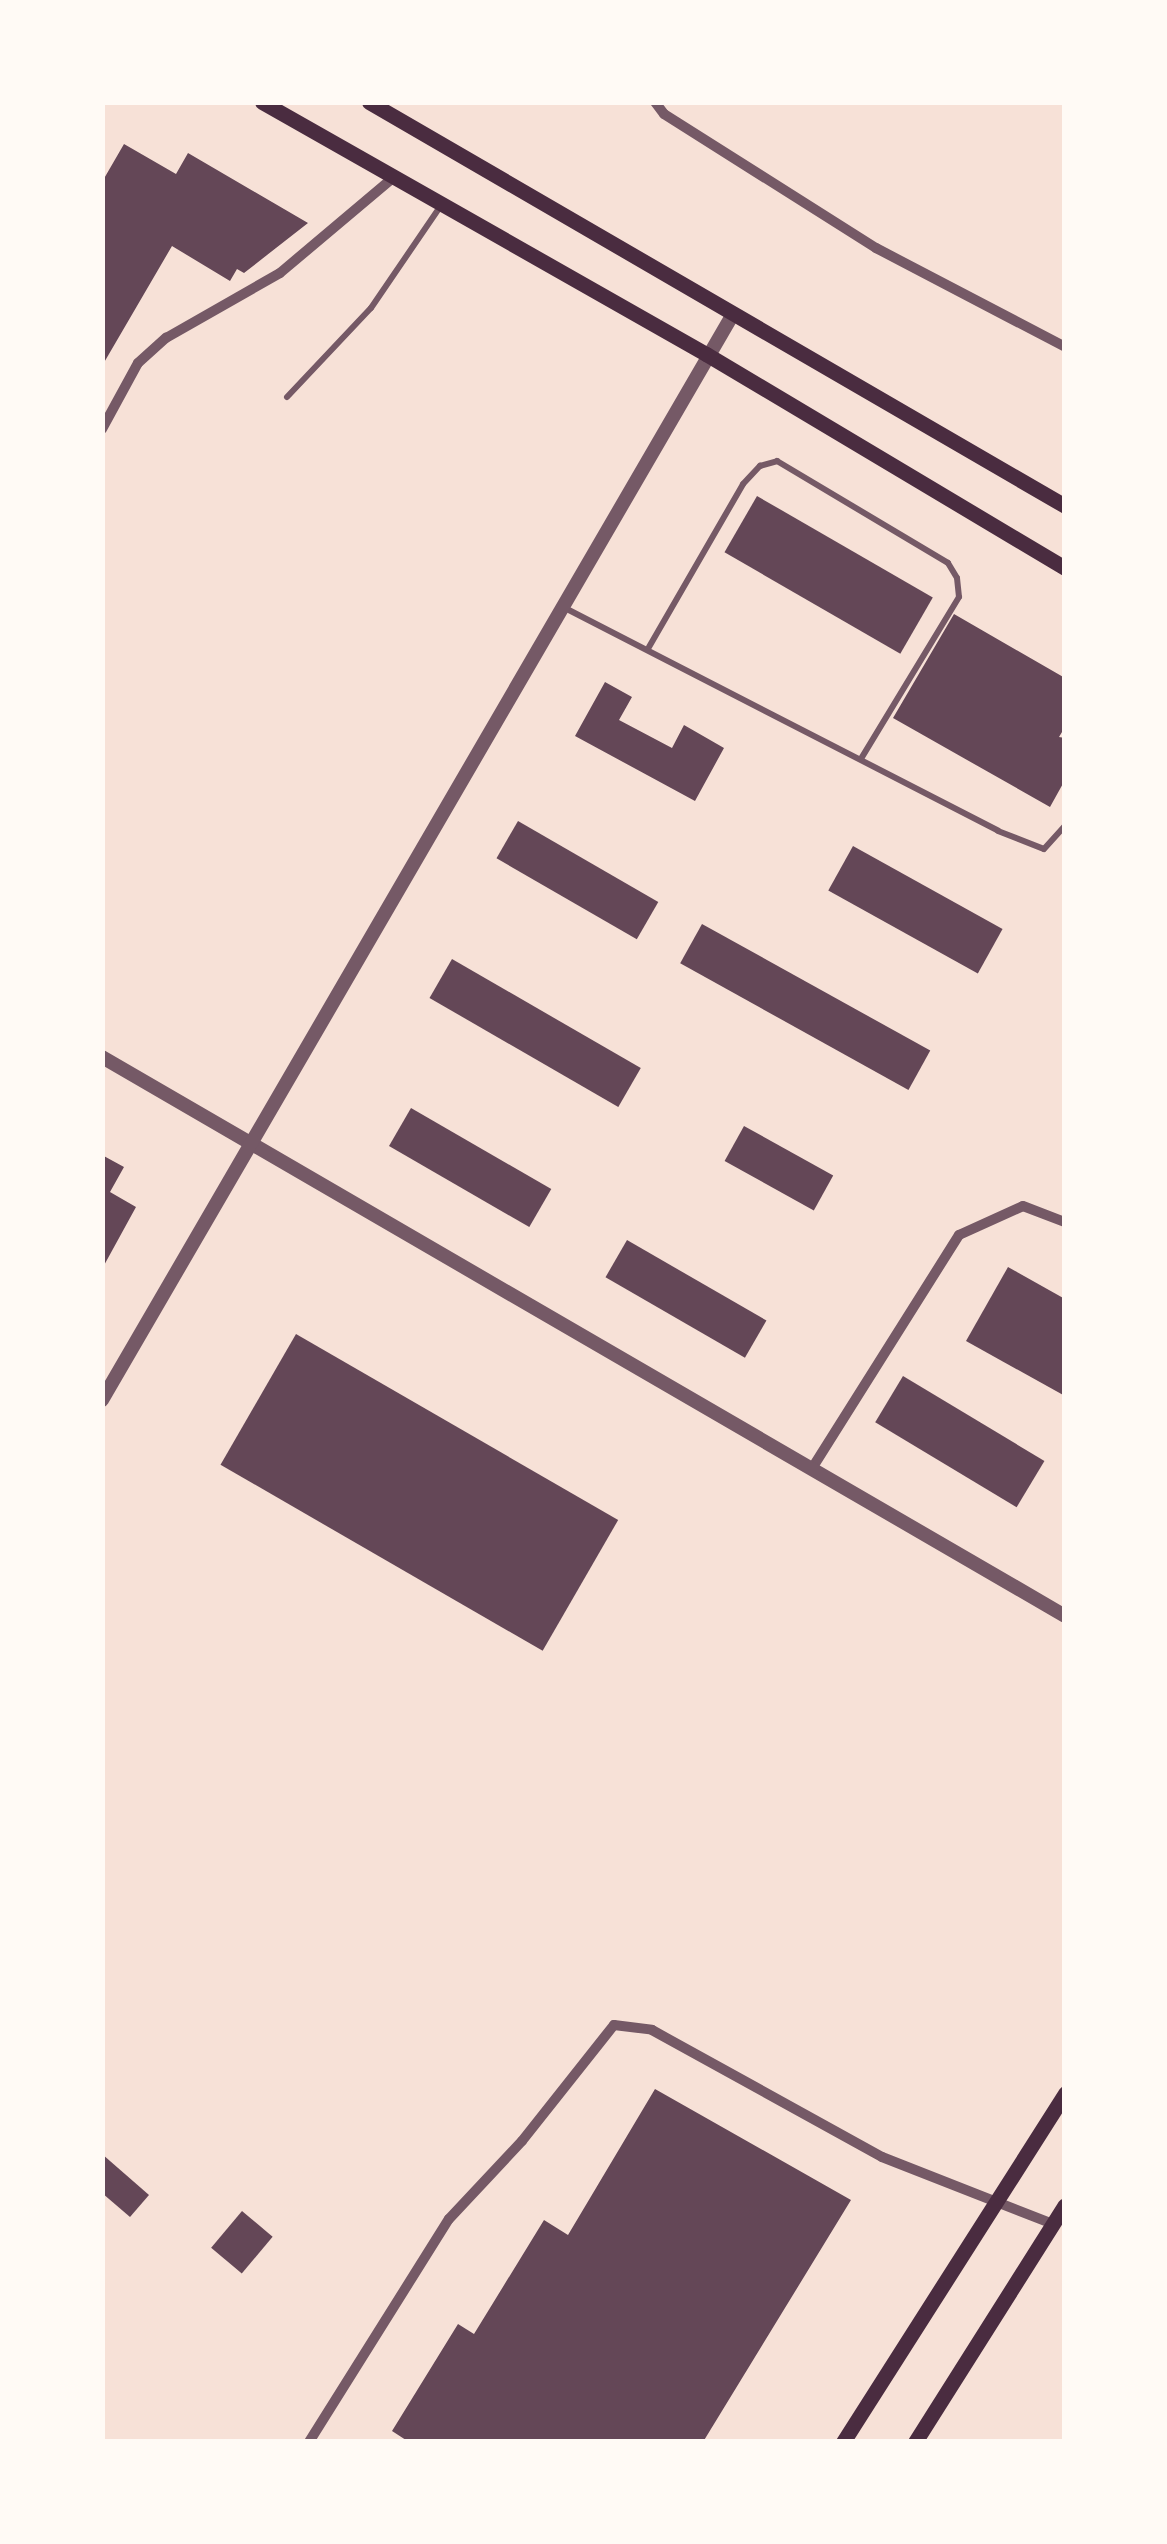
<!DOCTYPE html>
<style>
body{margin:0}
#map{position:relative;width:1167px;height:2544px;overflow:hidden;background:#f7e1d7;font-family:Helvetica,sans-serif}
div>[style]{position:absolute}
.building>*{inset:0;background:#644757;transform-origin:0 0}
.service>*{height:6px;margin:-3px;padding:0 3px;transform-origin:3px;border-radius:3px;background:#755966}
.minor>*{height:10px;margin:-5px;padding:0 5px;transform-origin:5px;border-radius:5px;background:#755966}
.tertiary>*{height:14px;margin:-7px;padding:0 7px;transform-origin:7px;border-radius:7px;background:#755966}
.secondary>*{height:15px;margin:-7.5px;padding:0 7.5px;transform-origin:7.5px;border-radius:7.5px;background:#4a2c40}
span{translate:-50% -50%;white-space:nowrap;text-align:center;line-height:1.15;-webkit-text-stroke:9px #fffaf5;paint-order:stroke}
.frame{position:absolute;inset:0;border:105px solid #fffaf5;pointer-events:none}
</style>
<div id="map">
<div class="building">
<i style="clip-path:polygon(124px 144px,176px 174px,188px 153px,308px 223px,244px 273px,237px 269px,230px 281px,172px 246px,102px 366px,102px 182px)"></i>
<i style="left:757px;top:496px;width:203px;height:65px;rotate:30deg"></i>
<i style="clip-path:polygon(954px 614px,1065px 678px,1065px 727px,1059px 737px,1065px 738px,1065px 780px,1050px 807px,893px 718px)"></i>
<i style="clip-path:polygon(605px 682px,632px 697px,619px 720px,672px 748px,684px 725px,724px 748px,695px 801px,575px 736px)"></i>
<i style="left:518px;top:821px;width:162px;height:43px;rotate:30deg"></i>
<i style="left:853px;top:846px;width:171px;height:51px;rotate:29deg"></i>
<i style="left:702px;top:924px;width:261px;height:45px;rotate:29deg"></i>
<i style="left:452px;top:959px;width:218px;height:45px;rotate:30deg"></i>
<i style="left:411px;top:1108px;width:162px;height:44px;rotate:30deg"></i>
<i style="left:744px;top:1126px;width:102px;height:40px;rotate:29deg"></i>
<i style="clip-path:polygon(102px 1155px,124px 1167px,110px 1192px,136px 1207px,102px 1269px)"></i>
<i style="left:627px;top:1240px;width:161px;height:43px;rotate:30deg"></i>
<i style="clip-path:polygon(1008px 1267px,1065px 1299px,1065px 1396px,966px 1341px)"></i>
<i style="left:296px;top:1334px;width:372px;height:151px;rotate:30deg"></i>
<i style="left:903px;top:1376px;width:165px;height:54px;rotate:31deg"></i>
<i style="clip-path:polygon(655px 2089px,851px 2200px,703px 2442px,409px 2442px,392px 2431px,458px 2324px,474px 2334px,544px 2220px,568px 2235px)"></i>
<i style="clip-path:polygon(102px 2154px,149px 2195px,130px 2217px,102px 2193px)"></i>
<i style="left:242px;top:2211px;width:40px;height:48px;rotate:40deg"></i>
</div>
<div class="service">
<i style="left:287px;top:397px;width:122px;rotate:-46.7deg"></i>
<i style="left:371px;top:308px;width:122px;rotate:-55.7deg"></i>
<i style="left:563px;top:607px;width:489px;rotate:27.2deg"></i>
<i style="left:998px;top:831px;width:49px;rotate:21.4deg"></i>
<i style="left:1044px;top:849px;width:31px;rotate:-48deg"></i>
<i style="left:649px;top:647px;width:188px;rotate:-60deg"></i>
<i style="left:743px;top:484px;width:25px;rotate:-47deg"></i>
<i style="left:760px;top:466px;width:18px;rotate:-16deg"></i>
<i style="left:777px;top:461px;width:199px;rotate:30.8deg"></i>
<i style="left:948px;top:563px;width:17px;rotate:59deg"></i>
<i style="left:957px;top:578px;width:19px;rotate:84deg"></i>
<i style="left:959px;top:597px;width:189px;rotate:121.2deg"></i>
</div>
<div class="minor">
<i style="left:655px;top:102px;width:15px;rotate:53deg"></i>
<i style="left:664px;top:114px;width:251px;rotate:32.3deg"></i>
<i style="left:876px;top:248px;width:213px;rotate:27.6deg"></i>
<i style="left:102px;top:429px;width:75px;rotate:-61.4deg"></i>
<i style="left:138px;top:363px;width:38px;rotate:-42deg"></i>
<i style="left:166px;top:338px;width:131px;rotate:-29.7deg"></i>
<i style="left:280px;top:273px;width:148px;rotate:-40.1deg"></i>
<i style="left:811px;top:1470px;width:278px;rotate:-57.8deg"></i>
<i style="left:959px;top:1235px;width:70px;rotate:-24.4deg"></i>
<i style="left:1023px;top:1206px;width:45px;rotate:20.9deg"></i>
<i style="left:309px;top:2442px;width:263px;rotate:-57.9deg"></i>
<i style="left:449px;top:2219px;width:107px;rotate:-46.9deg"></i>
<i style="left:522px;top:2141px;width:148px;rotate:-51.6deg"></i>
<i style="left:614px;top:2025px;width:38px;rotate:7deg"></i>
<i style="left:652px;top:2030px;width:263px;rotate:28.9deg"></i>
<i style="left:882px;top:2157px;width:184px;rotate:21.4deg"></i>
</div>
<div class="tertiary">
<i style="left:102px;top:1057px;width:1113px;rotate:30.13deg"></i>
<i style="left:102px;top:1400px;width:1256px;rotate:-59.84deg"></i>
</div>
<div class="secondary">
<i style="left:262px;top:102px;width:511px;rotate:29.58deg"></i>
<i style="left:706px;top:354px;width:418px;rotate:30.8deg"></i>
<i style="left:369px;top:102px;width:805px;rotate:30.13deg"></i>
<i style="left:843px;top:2442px;width:414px;rotate:-57.5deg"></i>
<i style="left:915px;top:2442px;width:280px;rotate:-57.7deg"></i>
</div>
<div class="frame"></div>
</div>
